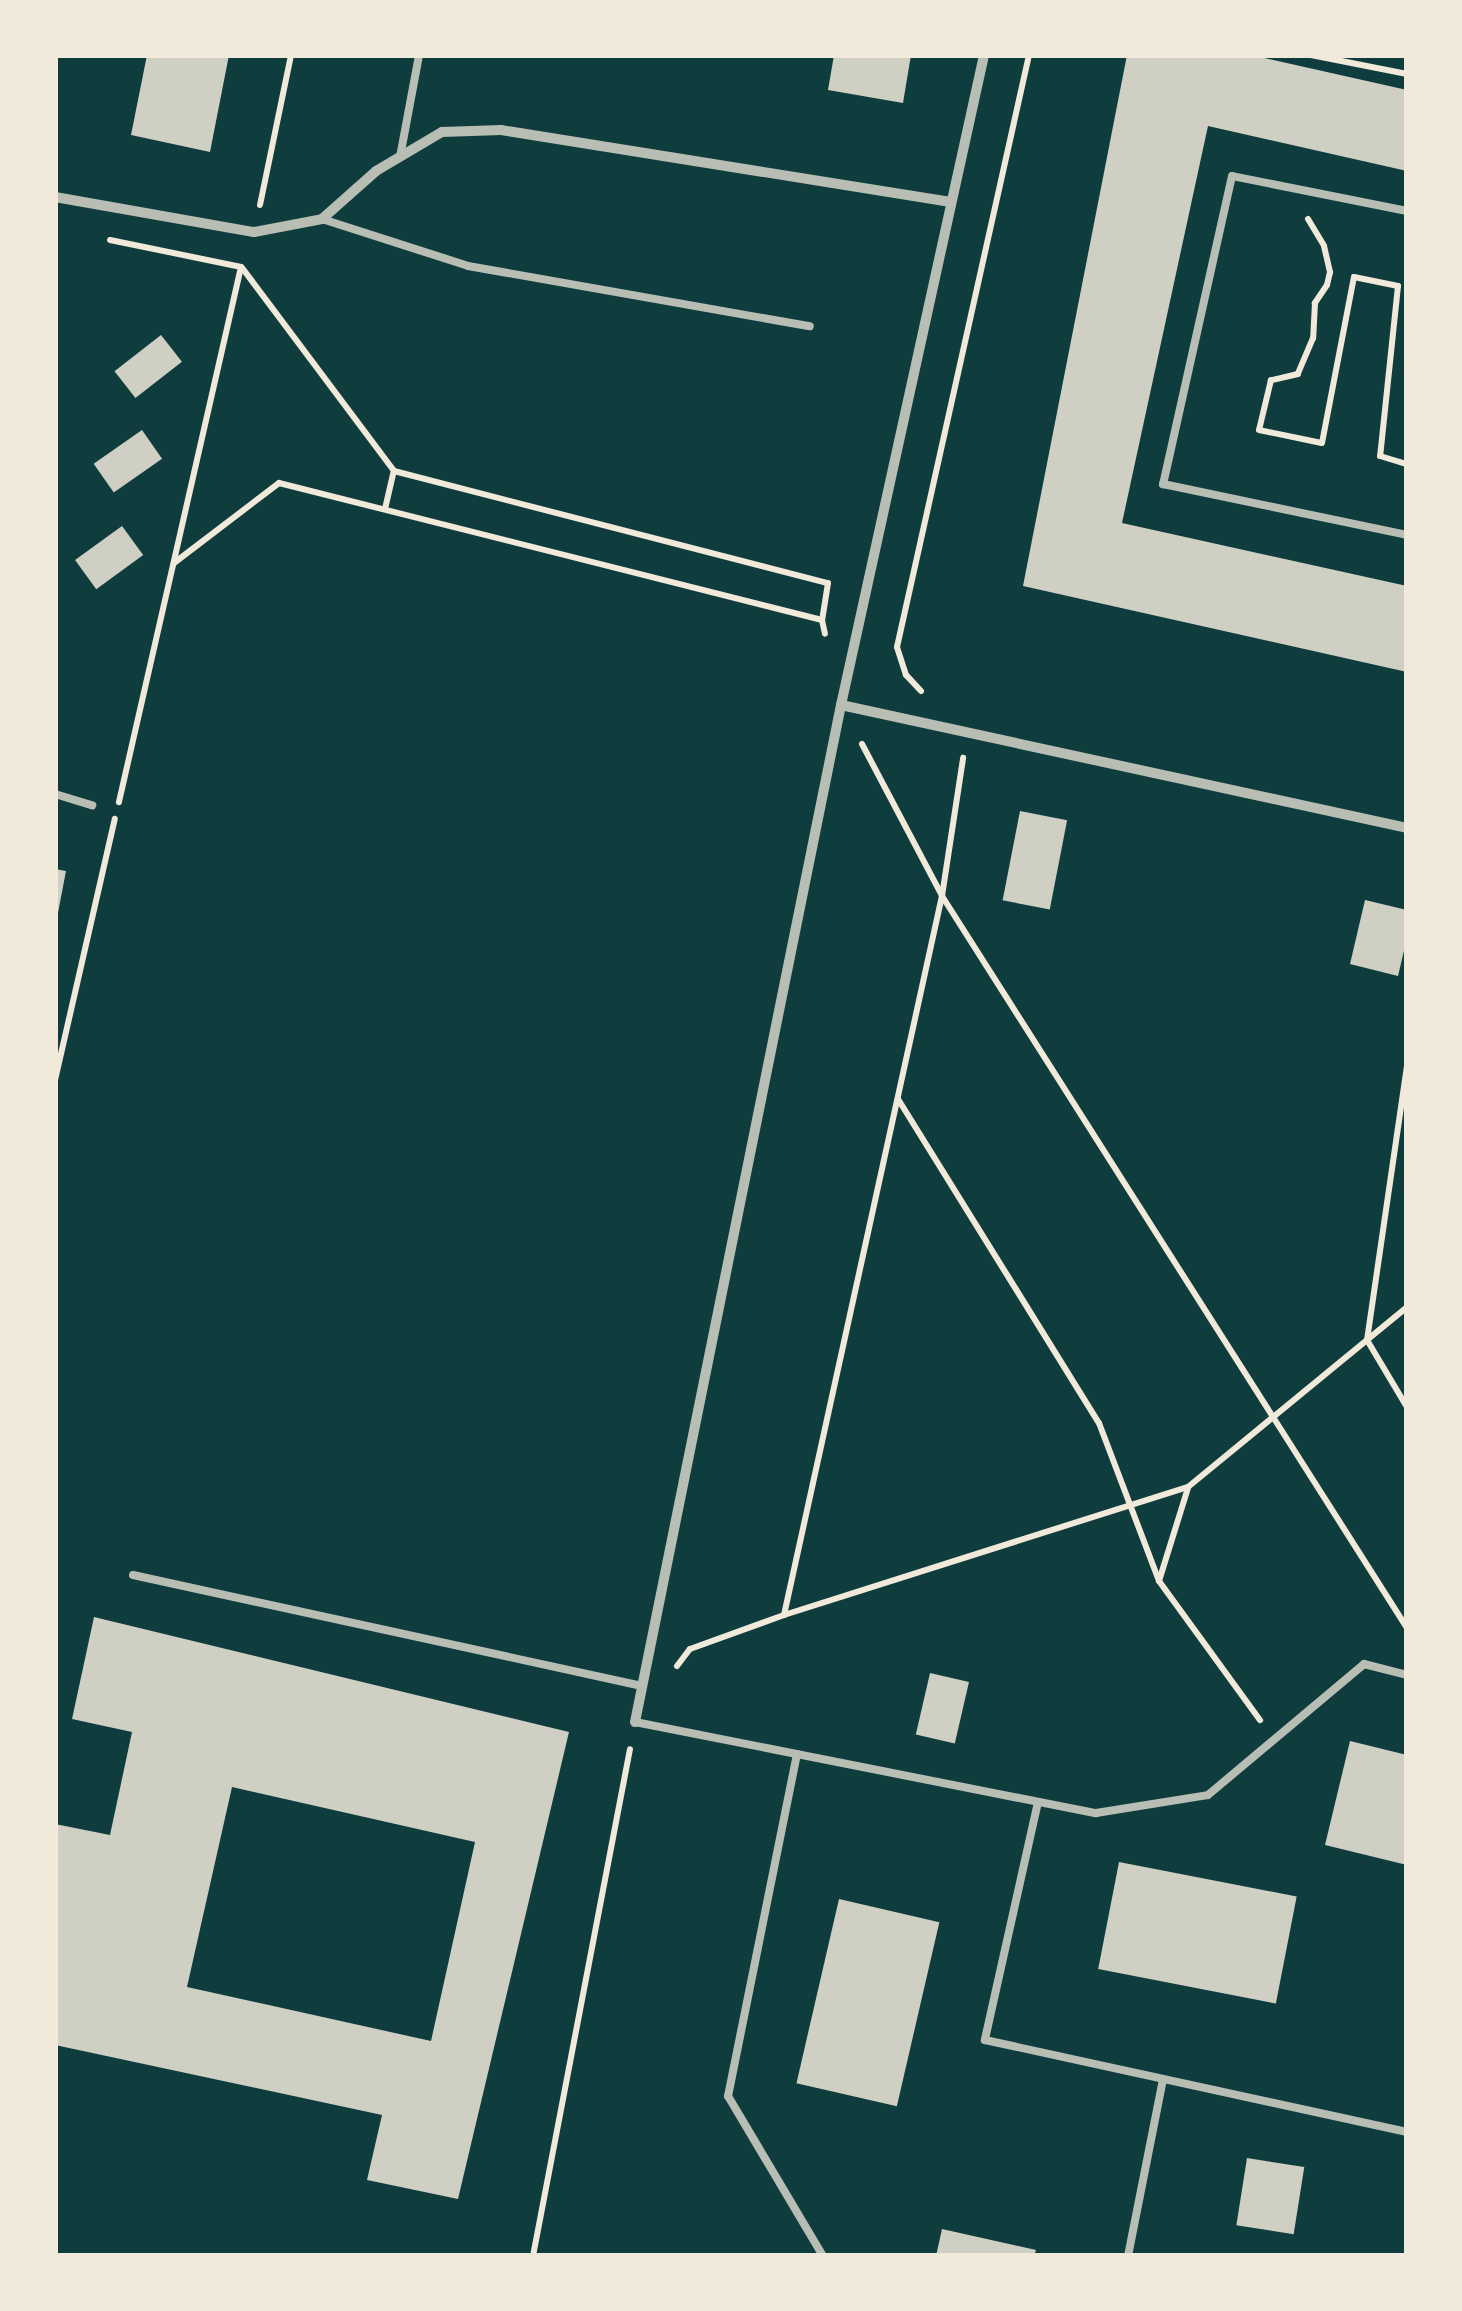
<!DOCTYPE html>
<style>
body{margin:0}
#map{position:relative;width:1462px;height:2311px;overflow:hidden;background:#0f3d3e;font-family:"Source Sans 3",sans-serif}
div>[style]{position:absolute}
.building>*{inset:0;background:#cfcfc3;transform-origin:0 0}
.path>*{height:6px;margin:-3px;padding:0 3px;transform-origin:3px;border-radius:3px;background:#f1e9da}
.service>*{height:8px;margin:-4px;padding:0 4px;transform-origin:4px;border-radius:4px;background:#b8beb3}
.minor>*{height:10px;margin:-5px;padding:0 5px;transform-origin:5px;border-radius:5px;background:#b8beb3}
span{translate:-50% -50%;white-space:nowrap;text-align:center;line-height:1.15;-webkit-text-stroke:8px #f1e9da;paint-order:stroke}
.frame{position:absolute;inset:0;border:58px solid #f1e9da;pointer-events:none}
</style>
<div id="map">
<div class="building">
<i style="clip-path:polygon(147px 55px,229px 55px,210px 152px,131px 135px)"></i>
<i style="clip-path:polygon(834px 55px,911px 55px,903px 103px,828px 90px)"></i>
<i style="clip-path:polygon(1127px 55px,1251px 55px,1407px 90px,1407px 171px,1208px 126px,1122px 523px,1407px 586px,1407px 672px,1023px 586px)"></i>
<i style="left:161px;top:335px;width:34px;height:59px;rotate:52deg"></i>
<i style="left:142px;top:430px;width:35px;height:59px;rotate:55deg"></i>
<i style="left:122px;top:526px;width:36px;height:58px;rotate:54deg"></i>
<i style="left:1020px;top:811px;width:48px;height:91px;rotate:11deg"></i>
<i style="clip-path:polygon(55px 869px,66px 871px,57px 918px,55px 917px)"></i>
<i style="clip-path:polygon(1365px 900px,1407px 910px,1407px 938px,1398px 976px,1350px 964px)"></i>
<i style="clip-path:polygon(evenodd,94px 1617px,569px 1732px,458px 2199px,367px 2180px,382px 2115px,55px 2045px,55px 1824px,110px 1835px,132px 1732px,72px 1719px,94px 1617px,232px 1787px,475px 1842px,431px 2041px,187px 1987px,232px 1787px)"></i>
<i style="left:930px;top:1673px;width:40px;height:63px;rotate:13deg"></i>
<i style="clip-path:polygon(1350px 1741px,1407px 1755px,1407px 1865px,1325px 1845px)"></i>
<i style="left:1119px;top:1862px;width:181px;height:109px;rotate:11deg"></i>
<i style="left:839px;top:1899px;width:103px;height:189px;rotate:13deg"></i>
<i style="left:1247px;top:2158px;width:58px;height:68px;rotate:9deg"></i>
<i style="clip-path:polygon(942px 2229px,1036px 2250px,1034px 2256px,936px 2256px)"></i>
</div>
<div class="path">
<i style="left:1311px;top:55px;width:98px;rotate:11.2deg"></i>
<i style="left:260px;top:205px;width:153px;rotate:-78.3deg"></i>
<i style="left:1308px;top:219px;width:31px;rotate:59deg"></i>
<i style="left:1324px;top:246px;width:27px;rotate:77deg"></i>
<i style="left:1330px;top:272px;width:13px;rotate:103deg"></i>
<i style="left:1327px;top:285px;width:22px;rotate:124deg"></i>
<i style="left:1315px;top:303px;width:35px;rotate:93deg"></i>
<i style="left:1313px;top:338px;width:39px;rotate:113deg"></i>
<i style="left:1298px;top:374px;width:28px;rotate:167deg"></i>
<i style="left:1271px;top:380px;width:51px;rotate:103.5deg"></i>
<i style="left:1259px;top:430px;width:64px;rotate:11.7deg"></i>
<i style="left:1322px;top:443px;width:169px;rotate:-79.1deg"></i>
<i style="left:1354px;top:277px;width:45px;rotate:11.6deg"></i>
<i style="left:1398px;top:286px;width:171px;rotate:96deg"></i>
<i style="left:1380px;top:456px;width:28px;rotate:17deg"></i>
<i style="left:110px;top:240px;width:134px;rotate:11.6deg"></i>
<i style="left:241px;top:267px;width:549px;rotate:102.85deg"></i>
<i style="left:243px;top:269px;width:252px;rotate:53.2deg"></i>
<i style="left:394px;top:471px;width:448px;rotate:14.5deg"></i>
<i style="left:828px;top:583px;width:37px;rotate:99deg"></i>
<i style="left:385px;top:509px;width:39px;rotate:-77deg"></i>
<i style="left:174px;top:563px;width:132px;rotate:-37.3deg"></i>
<i style="left:279px;top:483px;width:560px;rotate:14.16deg"></i>
<i style="left:822px;top:620px;width:14px;rotate:78deg"></i>
<i style="left:921px;top:691px;width:22px;rotate:-133deg"></i>
<i style="left:906px;top:675px;width:29px;rotate:-108deg"></i>
<i style="left:897px;top:647px;width:607px;rotate:-77.43deg"></i>
<i style="left:862px;top:744px;width:172px;rotate:62.2deg"></i>
<i style="left:942px;top:896px;width:867px;rotate:57.57deg"></i>
<i style="left:1407px;top:1066px;width:277px;rotate:98.3deg"></i>
<i style="left:1367px;top:1340px;width:78px;rotate:59.2deg"></i>
<i style="left:55px;top:1080px;width:268px;rotate:-77.1deg"></i>
<i style="left:898px;top:1099px;width:381px;rotate:58.2deg"></i>
<i style="left:1099px;top:1423px;width:169px;rotate:69.2deg"></i>
<i style="left:1159px;top:1581px;width:172px;rotate:54deg"></i>
<i style="left:1159px;top:1581px;width:97px;rotate:-72.7deg"></i>
<i style="left:784px;top:1615px;width:736px;rotate:-77.61deg"></i>
<i style="left:942px;top:896px;width:140px;rotate:-81.3deg"></i>
<i style="left:677px;top:1666px;width:21px;rotate:-53deg"></i>
<i style="left:690px;top:1649px;width:100px;rotate:-19.9deg"></i>
<i style="left:784px;top:1615px;width:424px;rotate:-17.6deg"></i>
<i style="left:1188px;top:1487px;width:283px;rotate:-39.4deg"></i>
<i style="left:533px;top:2256px;width:516px;rotate:-79.17deg"></i>
</div>
<div class="service">
<i style="left:400px;top:157px;width:104px;rotate:-79.4deg"></i>
<i style="left:1407px;top:211px;width:178px;rotate:-168.7deg"></i>
<i style="left:1232px;top:176px;width:316px;rotate:102.6deg"></i>
<i style="left:1163px;top:484px;width:249px;rotate:11.8deg"></i>
<i style="left:322px;top:219px;width:153px;rotate:17.8deg"></i>
<i style="left:468px;top:266px;width:347px;rotate:10deg"></i>
<i style="left:55px;top:794px;width:39px;rotate:17deg"></i>
<i style="left:133px;top:1575px;width:521px;rotate:12.3deg"></i>
<i style="left:635px;top:1722px;width:470px;rotate:11.2deg"></i>
<i style="left:1096px;top:1813px;width:113px;rotate:-9.1deg"></i>
<i style="left:1208px;top:1795px;width:204px;rotate:-40deg"></i>
<i style="left:1364px;top:1664px;width:44px;rotate:14.3deg"></i>
<i style="left:797px;top:1754px;width:349px;rotate:101.4deg"></i>
<i style="left:728px;top:2096px;width:186px;rotate:59.3deg"></i>
<i style="left:1038px;top:1802px;width:244px;rotate:102.6deg"></i>
<i style="left:985px;top:2040px;width:432px;rotate:12.3deg"></i>
<i style="left:1128px;top:2256px;width:180px;rotate:-78.8deg"></i>
</div>
<div class="minor">
<i style="left:55px;top:197px;width:202px;rotate:10deg"></i>
<i style="left:254px;top:232px;width:69px;rotate:-10.8deg"></i>
<i style="left:322px;top:219px;width:72px;rotate:-41.6deg"></i>
<i style="left:376px;top:171px;width:77px;rotate:-30.6deg"></i>
<i style="left:442px;top:132px;width:59px;rotate:-1.9deg"></i>
<i style="left:501px;top:130px;width:454px;rotate:9.1deg"></i>
<i style="left:841px;top:705px;width:579px;rotate:12.26deg"></i>
<i style="left:635px;top:1722px;width:1038px;rotate:-78.55deg"></i>
<i style="left:841px;top:705px;width:666px;rotate:-77.59deg"></i>
</div>
<div class="frame"></div>
</div>
